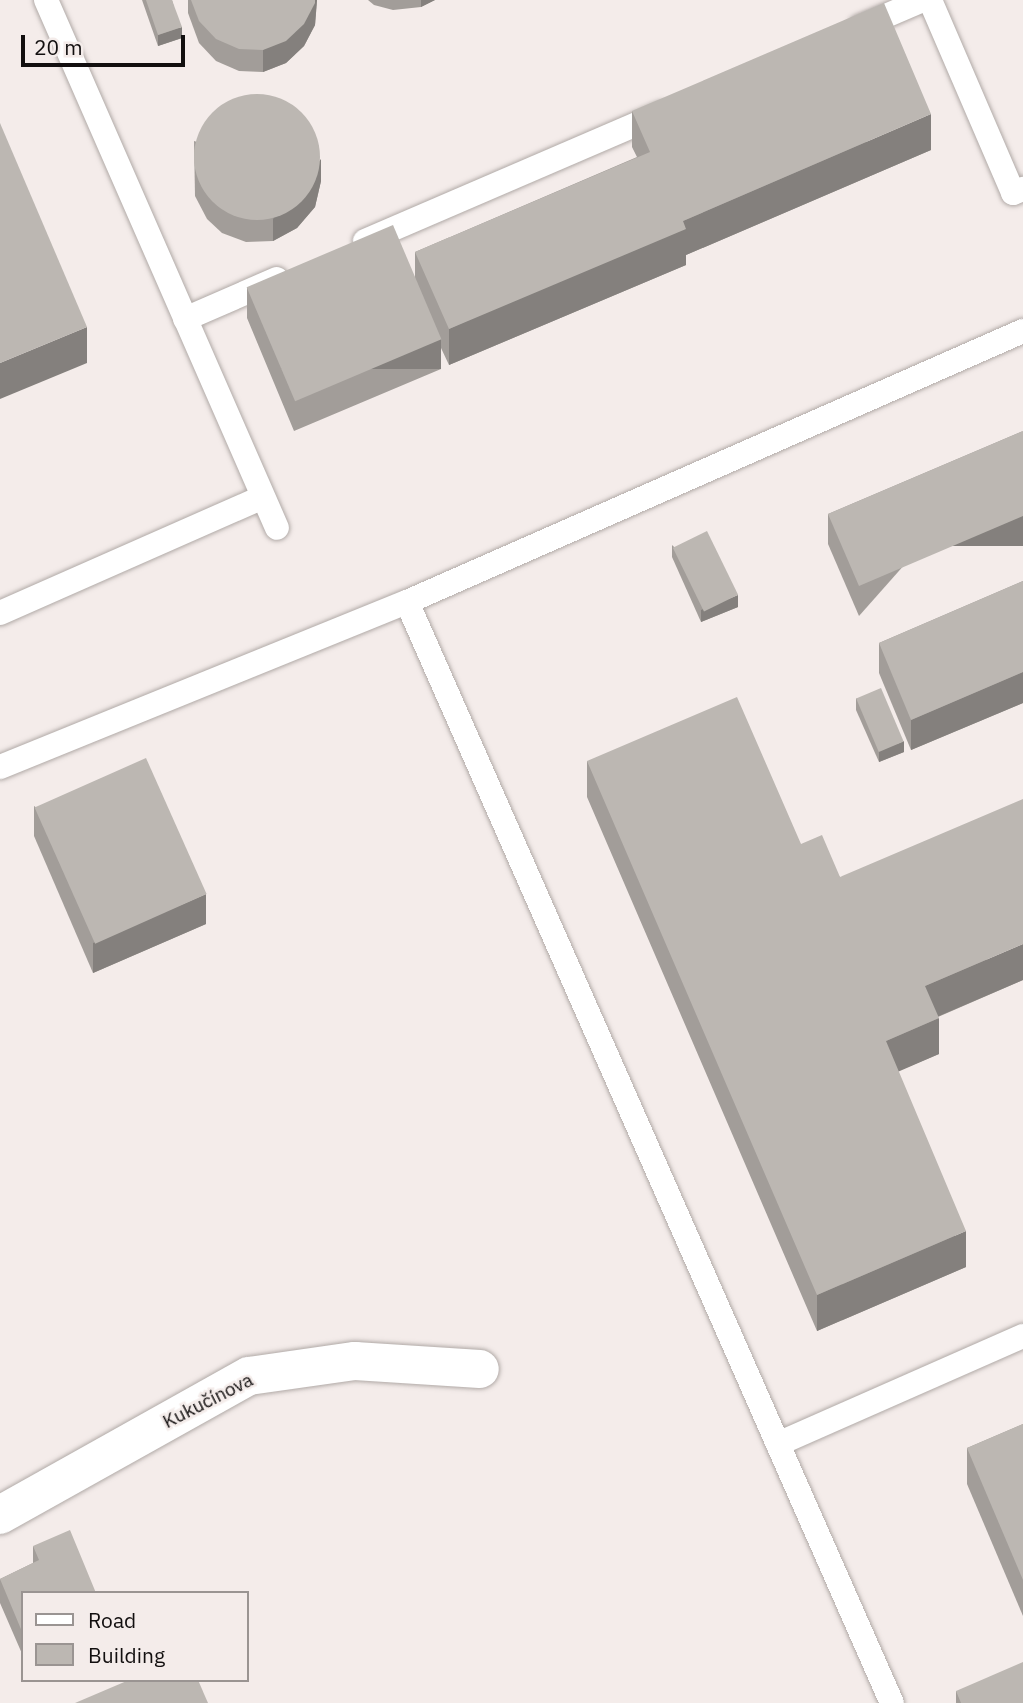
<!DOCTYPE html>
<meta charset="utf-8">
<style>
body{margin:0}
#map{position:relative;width:1023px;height:1703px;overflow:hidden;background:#f4ecea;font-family:"IBM Plex Sans",sans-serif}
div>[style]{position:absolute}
.roads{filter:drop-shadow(0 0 2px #b1aaa7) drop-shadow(0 0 2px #b1aaa7)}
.service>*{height:24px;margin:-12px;padding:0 12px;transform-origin:12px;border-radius:12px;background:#fff}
.minor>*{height:38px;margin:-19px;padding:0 19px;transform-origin:19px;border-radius:19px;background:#fff}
.wall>*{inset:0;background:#a29d99}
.shaded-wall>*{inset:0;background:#84807d;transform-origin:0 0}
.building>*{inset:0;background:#bcb7b2;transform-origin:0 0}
.round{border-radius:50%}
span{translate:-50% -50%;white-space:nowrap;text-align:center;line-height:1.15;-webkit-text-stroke:5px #f4ecea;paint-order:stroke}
.street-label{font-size:19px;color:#120f0f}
.legend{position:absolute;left:21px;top:1591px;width:228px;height:91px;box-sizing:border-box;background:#f4ecea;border:2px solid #9a9492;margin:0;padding:9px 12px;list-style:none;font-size:21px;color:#120f0f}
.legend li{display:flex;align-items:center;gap:14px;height:35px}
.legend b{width:35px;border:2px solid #9a9492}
.scale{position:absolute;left:21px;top:35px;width:164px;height:32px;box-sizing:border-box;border:4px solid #120f0f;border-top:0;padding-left:9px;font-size:21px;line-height:24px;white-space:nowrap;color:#120f0f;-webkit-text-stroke:5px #f4ecea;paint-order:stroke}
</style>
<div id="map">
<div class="roads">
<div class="service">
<i style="left:46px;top:0;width:576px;rotate:66.37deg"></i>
<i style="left:930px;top:0;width:210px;rotate:66.7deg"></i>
<i style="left:1013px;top:193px;width:11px;rotate:-22deg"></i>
<i style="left:860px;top:27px;width:69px;rotate:-23.2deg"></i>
<i style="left:365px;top:241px;width:323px;rotate:-23.3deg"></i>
<i style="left:185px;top:319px;width:100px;rotate:-23.5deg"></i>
<i style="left:407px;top:602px;width:1203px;rotate:66.23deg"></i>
<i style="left:0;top:613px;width:287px;rotate:-23.8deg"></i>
<i style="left:0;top:767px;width:439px;rotate:-22.1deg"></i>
<i style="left:407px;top:602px;width:673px;rotate:-23.75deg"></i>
<i style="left:778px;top:1444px;width:268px;rotate:-23.8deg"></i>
</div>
<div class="minor">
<i style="left:0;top:1515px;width:285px;rotate:-29.2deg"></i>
<i style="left:249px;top:1376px;width:107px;rotate:-8.1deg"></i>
<i style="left:355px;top:1361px;width:125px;rotate:3.7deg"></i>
</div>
</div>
<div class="wall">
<i style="clip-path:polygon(142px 0,172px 0,182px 38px,158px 46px)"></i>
<i style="clip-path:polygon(188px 0,317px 0,315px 25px,304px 46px,286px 63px,263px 72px,239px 71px,216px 61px,199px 43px,188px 13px)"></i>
<i style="clip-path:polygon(368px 0,435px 0,421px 7px,393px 10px,374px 5px)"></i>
<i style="clip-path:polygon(632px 111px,931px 150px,686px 255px,686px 265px,449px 365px,441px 348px,441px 369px,294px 431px,247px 318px,247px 288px,415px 277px,415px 252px,637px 157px,632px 147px)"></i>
<i style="clip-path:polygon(194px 141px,321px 181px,315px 207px,297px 228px,273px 241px,246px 242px,222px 233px,207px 219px,195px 196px)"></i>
<i style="clip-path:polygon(1023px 431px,859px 616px,828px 544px,828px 514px)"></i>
<i style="clip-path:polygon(672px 545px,738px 607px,701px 622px,672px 557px)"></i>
<i style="clip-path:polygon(1023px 581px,1023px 703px,911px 750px,879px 673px,879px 643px)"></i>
<i style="clip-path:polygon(856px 698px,904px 752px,879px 762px,856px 710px)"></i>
<i style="clip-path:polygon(587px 761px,801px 844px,840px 877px,1023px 980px,938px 1017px,939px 1054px,898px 1071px,966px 1267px,817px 1331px,587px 797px)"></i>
<i style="clip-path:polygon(34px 806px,206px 924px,93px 973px,34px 836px)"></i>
<i style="clip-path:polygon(1023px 1424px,1023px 1616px,967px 1484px,967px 1448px)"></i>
<i style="clip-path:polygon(33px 1546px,96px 1593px,23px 1593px,23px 1656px,0 1603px,0 1579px,33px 1563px)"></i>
<i style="clip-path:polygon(956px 1691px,1023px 1703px,956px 1703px)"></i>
</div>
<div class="shaded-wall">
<i style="clip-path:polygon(315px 0,317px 0,315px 25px,304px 46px,286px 63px,263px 72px,263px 50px)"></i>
<i style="clip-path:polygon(421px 0,435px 0,421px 7px)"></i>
<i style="clip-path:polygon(182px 27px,182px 38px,158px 46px,158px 35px)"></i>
<i style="clip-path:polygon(931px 114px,931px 150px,686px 255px,686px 265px,449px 365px,449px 329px,683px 221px)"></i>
<i style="clip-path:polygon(321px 159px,321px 181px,315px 207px,297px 228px,273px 241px,273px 219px)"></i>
<i style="clip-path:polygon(87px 327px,87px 363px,0 399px,0 363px)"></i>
<i style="left:441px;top:339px;width:30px;height:160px;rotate:90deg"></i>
<i style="left:1023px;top:516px;width:30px;height:178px;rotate:90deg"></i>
<i style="clip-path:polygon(738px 595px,738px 607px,701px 622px,701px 610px)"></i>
<i style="clip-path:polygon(1023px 672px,1023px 703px,911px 750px,911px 720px)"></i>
<i style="clip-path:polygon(904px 741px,904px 752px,879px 762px,879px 751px)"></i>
<i style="clip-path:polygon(206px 894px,206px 924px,93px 973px,93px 943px)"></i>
<i style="clip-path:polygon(1023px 944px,1023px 980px,925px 1022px,925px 986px)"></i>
<i style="clip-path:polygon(939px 1018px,939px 1054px,886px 1077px,886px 1041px)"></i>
<i style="clip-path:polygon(966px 1231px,966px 1267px,817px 1331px,817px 1295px)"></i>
</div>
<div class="building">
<i style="clip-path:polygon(146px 0,172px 0,182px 27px,158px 35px)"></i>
<i style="clip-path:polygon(191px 0,315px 0,315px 3px,304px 24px,286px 41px,263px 50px,239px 49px,216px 39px,199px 21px)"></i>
<i style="clip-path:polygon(884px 3px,931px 114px,683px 221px,686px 229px,449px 329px,415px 252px,650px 152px,632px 111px)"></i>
<i class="round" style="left:194px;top:94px;width:126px;height:126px"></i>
<i style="clip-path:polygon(0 123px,87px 327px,0 363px)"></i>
<i style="left:393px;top:225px;width:124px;height:159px;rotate:67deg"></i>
<i style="clip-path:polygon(1023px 431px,1023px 516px,859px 586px,828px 514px)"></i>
<i style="left:707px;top:531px;width:71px;height:38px;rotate:64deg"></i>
<i style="clip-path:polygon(1023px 581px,1023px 672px,911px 720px,879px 643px)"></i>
<i style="left:881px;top:688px;width:58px;height:27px;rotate:67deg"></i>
<i style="clip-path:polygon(737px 697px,801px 844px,822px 835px,840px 877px,1023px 799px,1023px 944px,925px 986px,939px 1018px,886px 1041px,966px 1231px,817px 1295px,587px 761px)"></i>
<i style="left:146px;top:758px;width:149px;height:122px;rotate:66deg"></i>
<i style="clip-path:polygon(1023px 1424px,1023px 1580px,967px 1448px)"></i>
<i style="clip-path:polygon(70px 1530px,96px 1593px,23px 1593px,23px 1634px,0 1579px,39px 1560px,33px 1546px)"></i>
<i style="clip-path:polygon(1023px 1662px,1023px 1703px,961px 1703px,956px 1691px)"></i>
<i style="clip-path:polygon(129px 1680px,198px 1680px,208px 1703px,75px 1703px)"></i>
</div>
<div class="street-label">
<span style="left:208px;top:1401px;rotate:-27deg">Kukučínova</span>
</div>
<ul class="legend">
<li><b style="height:9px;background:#fff"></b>Road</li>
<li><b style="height:19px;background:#bcb7b2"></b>Building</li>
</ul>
<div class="scale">20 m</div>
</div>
